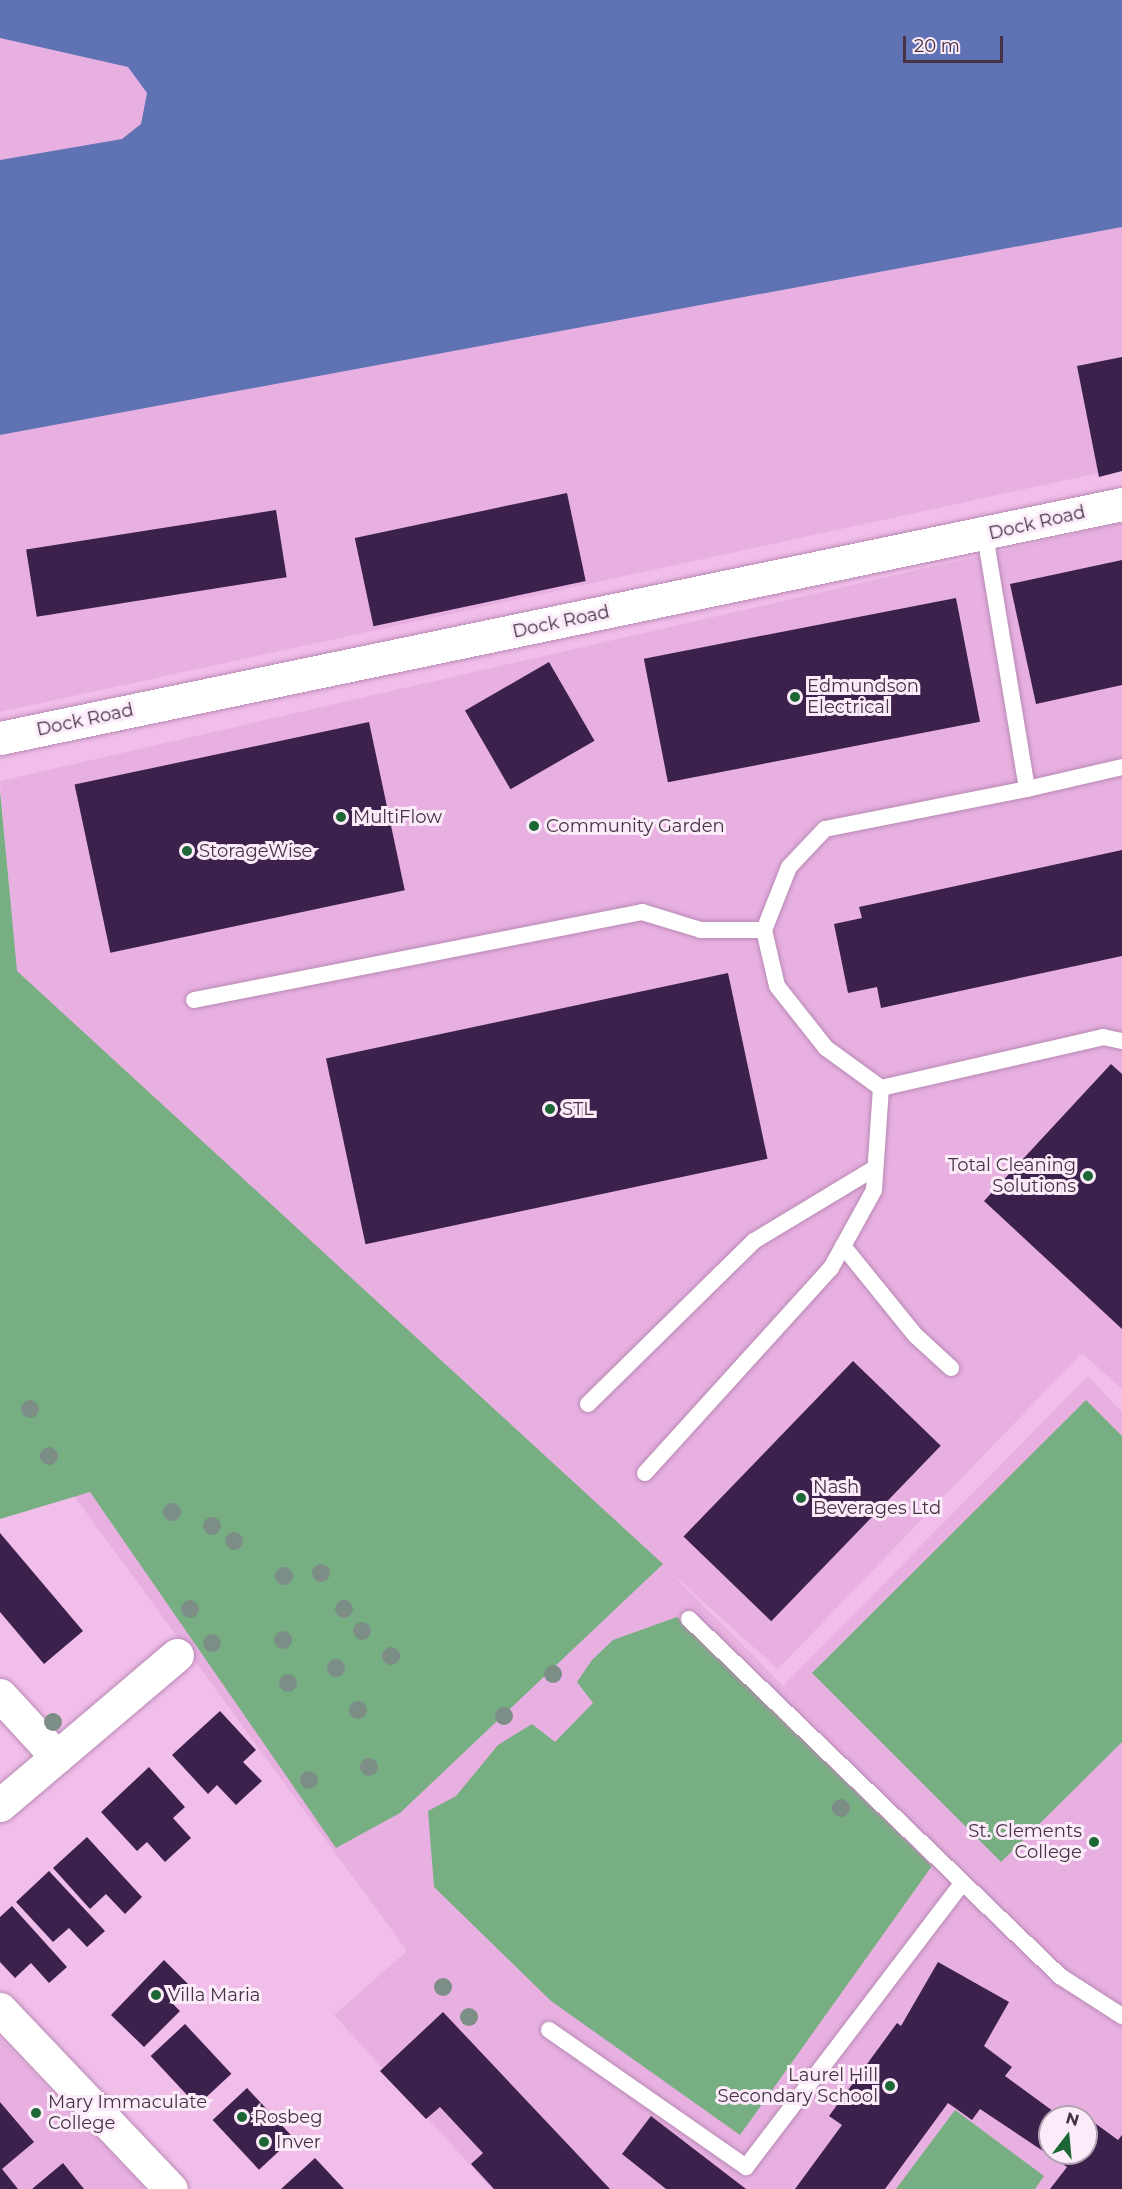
<!DOCTYPE html>
<style>
body{margin:0}
#map{position:relative;width:1122px;height:2189px;overflow:hidden;background:#f1beea;font-family:Montserrat,sans-serif}
div>[style]{position:absolute}
.built>*{inset:0;background:#e7b0e1}
.green>*{inset:0;background:#77af83}
.water>*{inset:0;background:#5f72b3}
.building>*{inset:0;background:#3b214c;transform-origin:0 0}
.roads{filter:drop-shadow(0 0 2px #b889b3) drop-shadow(0 0 2px #b889b3)}
.service>*{height:16px;margin:-8px;padding:0 8px;transform-origin:8px;border-radius:8px;background:#fff}
.minor>*{height:33px;margin:-16.5px;padding:0 16.5px;transform-origin:16.5px;border-radius:16.5px;background:#fff}
.secondary>*{height:33px;margin:-16.5px;padding:0 16.5px;transform-origin:16.5px;border-radius:16.5px;background:#fff}
.trees>*{width:18px;height:18px;margin:-9px;border-radius:50%;background:#7d8e87}
.dots>*{width:16px;height:16px;translate:-50% -50%;box-sizing:border-box;border:3px solid #fcecfa;border-radius:50%}
span{translate:-50% -50%;white-space:nowrap;text-align:center;line-height:1.15;-webkit-text-stroke:6px #fcecfa;paint-order:stroke}
.street-label{font-size:18px;color:#463244}
.poi-label{font-size:18px;color:#463244}
.left{translate:0 -50%;text-align:left}
.right{translate:-100% -50%;text-align:right}
.north{position:absolute;left:1038px;top:2105px;width:60px;height:60px;box-sizing:border-box;background:#fcecfa;border:2px solid #b3a2b1;border-radius:50%;rotate:16deg;font-size:16px;font-weight:700;line-height:24px;text-align:center;color:#463244}
.north::after{content:'';display:block;margin:auto;width:21px;height:27px;background:#1c6735;clip-path:polygon(50% 0,100% 100%,50% 72%,0 100%)}
.scale{position:absolute;left:903px;top:36px;width:100px;height:27px;box-sizing:border-box;border:3px solid #463244;border-top:0;padding-left:8px;font-size:18px;line-height:21px;white-space:nowrap;color:#463244;-webkit-text-stroke:4px #fcecfa;paint-order:stroke}
</style>
<div id="map">
<div class="built">
<i style="clip-path:polygon(0 38px,128px 67px,147px 93px,141px 124px,122px 139px,0 160px)"></i>
<i style="clip-path:polygon(1122px 227px,1122px 468px,0 712px,0 435px)"></i>
<i style="clip-path:polygon(evenodd,1122px 523px,1122px 1389px,1082px 1353px,778px 1669px,668px 1570px,783px 1686px,1088px 1376px,1122px 1412px,1122px 2189px,492px 2189px,334px 2015px,407px 1951px,50px 1463px,0 889px,10px 898px,0 781px,1122px 523px,1050px 2117px,1086px 2117px,1086px 2153px,1050px 2153px,1050px 2117px)"></i>
<i style="clip-path:polygon(0 2038px,146px 2189px,0 2189px)"></i>
</div>
<div class="green">
<i style="clip-path:polygon(0 790px,17px 971px,663px 1564px,400px 1813px,336px 1848px,90px 1492px,0 1519px)"></i>
<i style="clip-path:polygon(1086px 1400px,1122px 1436px,1122px 1742px,1001px 1862px,812px 1673px)"></i>
<i style="clip-path:polygon(677px 1617px,932px 1866px,740px 2135px,551px 2001px,434px 1887px,428px 1811px,456px 1796px,498px 1745px,532px 1724px,555px 1742px,593px 1703px,577px 1682px,592px 1660px,613px 1640px)"></i>
<i style="clip-path:polygon(955px 2110px,1044px 2176px,1035px 2189px,896px 2189px)"></i>
</div>
<div class="water">
<i style="clip-path:polygon(0 0,1122px 0,1122px 227px,0 435px,0 160px,122px 139px,141px 124px,147px 93px,128px 67px,0 38px)"></i>
</div>
<div class="building">
<i style="clip-path:polygon(1122px 357px,1122px 471px,1099px 477px,1077px 366px)"></i>
<i style="left:567px;top:493px;width:90px;height:217px;rotate:78deg"></i>
<i style="left:276px;top:510px;width:68px;height:253px;rotate:81deg"></i>
<i style="clip-path:polygon(1122px 560px,1122px 685px,1036px 704px,1010px 584px)"></i>
<i style="left:956px;top:598px;width:126px;height:318px;rotate:79deg"></i>
<i style="left:549px;top:662px;width:91px;height:97px;rotate:60deg"></i>
<i style="left:369px;top:722px;width:172px;height:301px;rotate:78deg"></i>
<i style="clip-path:polygon(1122px 850px,1122px 956px,881px 1008px,877px 987px,848px 993px,834px 924px,862px 918px,859px 907px)"></i>
<i style="left:728px;top:973px;width:190px;height:411px;rotate:78deg"></i>
<i style="clip-path:polygon(1111px 1064px,1122px 1074px,1122px 1329px,984px 1201px)"></i>
<i style="left:853px;top:1361px;width:122px;height:244px;rotate:44deg"></i>
<i style="clip-path:polygon(0 1533px,83px 1631px,44px 1664px,0 1612px)"></i>
<i style="clip-path:polygon(220px 1711px,256px 1750px,243px 1762px,262px 1781px,236px 1805px,217px 1785px,208px 1794px,172px 1755px)"></i>
<i style="clip-path:polygon(149px 1767px,185px 1807px,173px 1818px,191px 1838px,165px 1862px,147px 1842px,137px 1851px,101px 1812px)"></i>
<i style="clip-path:polygon(87px 1837px,142px 1897px,125px 1914px,106px 1894px,90px 1909px,53px 1868px)"></i>
<i style="clip-path:polygon(49px 1871px,105px 1931px,87px 1947px,69px 1928px,53px 1942px,16px 1902px)"></i>
<i style="clip-path:polygon(12px 1906px,67px 1967px,49px 1983px,31px 1963px,15px 1978px,0 1962px,0 1917px)"></i>
<i style="clip-path:polygon(164px 1960px,190px 1986px,173px 2004px,180px 2011px,144px 2047px,111px 2015px)"></i>
<i style="clip-path:polygon(938px 1962px,1009px 2002px,984px 2046px,1012px 2067px,1005px 2076px,1061px 2117px,1050px 2117px,1050px 2153px,1086px 2153px,1086px 2117px,1078px 2117px,1081px 2113px,1118px 2140px,1122px 2135px,1122px 2189px,1050px 2189px,1067px 2167px,980px 2109px,972px 2120px,948px 2103px,885px 2189px,795px 2189px,842px 2125px,829px 2116px,897px 2023px,901px 2026px)"></i>
<i style="clip-path:polygon(443px 2012px,610px 2189px,494px 2189px,471px 2164px,483px 2153px,440px 2107px,426px 2119px,380px 2071px)"></i>
<i style="left:185px;top:2024px;width:68px;height:47px;rotate:47deg"></i>
<i style="left:247px;top:2088px;width:68px;height:47px;rotate:47deg"></i>
<i style="clip-path:polygon(0 2102px,34px 2142px,2px 2169px,18px 2189px,0 2189px)"></i>
<i style="clip-path:polygon(651px 2116px,746px 2189px,666px 2189px,622px 2154px)"></i>
<i style="clip-path:polygon(315px 2158px,344px 2189px,281px 2189px)"></i>
<i style="clip-path:polygon(63px 2163px,84px 2189px,32px 2189px)"></i>
</div>
<div class="roads">
<div class="service">
<i style="left:985px;top:535px;width:257px;rotate:80.6deg"></i>
<i style="left:1027px;top:789px;width:98px;rotate:-13deg"></i>
<i style="left:1027px;top:789px;width:206px;rotate:168.8deg"></i>
<i style="left:825px;top:829px;width:52px;rotate:133.5deg"></i>
<i style="left:789px;top:867px;width:68px;rotate:111.6deg"></i>
<i style="left:764px;top:930px;width:57px;rotate:76.9deg"></i>
<i style="left:777px;top:986px;width:79px;rotate:51.7deg"></i>
<i style="left:826px;top:1048px;width:68px;rotate:36deg"></i>
<i style="left:881px;top:1088px;width:228px;rotate:-12.9deg"></i>
<i style="left:1103px;top:1037px;width:19px;rotate:12deg"></i>
<i style="left:194px;top:1000px;width:457px;rotate:-11.1deg"></i>
<i style="left:642px;top:912px;width:62px;rotate:17deg"></i>
<i style="left:701px;top:930px;width:63px"></i>
<i style="left:843px;top:1246px;width:114px;rotate:51deg"></i>
<i style="left:915px;top:1335px;width:49px;rotate:42.5deg"></i>
<i style="left:588px;top:1404px;width:233px;rotate:-44.5deg"></i>
<i style="left:754px;top:1241px;width:141px;rotate:-31.1deg"></i>
<i style="left:645px;top:1473px;width:277px;rotate:-47.8deg"></i>
<i style="left:831px;top:1268px;width:89px;rotate:-61.1deg"></i>
<i style="left:874px;top:1190px;width:102px;rotate:-86.1deg"></i>
<i style="left:689px;top:1619px;width:515px;rotate:43.9deg"></i>
<i style="left:1060px;top:1976px;width:74px;rotate:32.8deg"></i>
<i style="left:549px;top:2030px;width:240px;rotate:34.8deg"></i>
<i style="left:746px;top:2167px;width:357px;rotate:-52.7deg"></i>
</div>
<div class="minor">
<i style="left:0;top:1695px;width:84px;rotate:47.4deg"></i>
<i style="left:0;top:1805px;width:232px;rotate:-40.3deg"></i>
<i style="left:0;top:2009px;width:248px;rotate:46.5deg"></i>
</div>
<div class="secondary">
<i style="left:0;top:738px;width:1146px;rotate:-11.78deg"></i>
</div>
</div>
<div class="trees">
<i style="left:30px;top:1409px"></i>
<i style="left:49px;top:1456px"></i>
<i style="left:172px;top:1512px"></i>
<i style="left:212px;top:1526px"></i>
<i style="left:234px;top:1541px"></i>
<i style="left:321px;top:1573px"></i>
<i style="left:284px;top:1576px"></i>
<i style="left:190px;top:1609px"></i>
<i style="left:344px;top:1609px"></i>
<i style="left:362px;top:1631px"></i>
<i style="left:283px;top:1640px"></i>
<i style="left:212px;top:1643px"></i>
<i style="left:391px;top:1656px"></i>
<i style="left:336px;top:1668px"></i>
<i style="left:553px;top:1674px"></i>
<i style="left:288px;top:1683px"></i>
<i style="left:358px;top:1710px"></i>
<i style="left:504px;top:1716px"></i>
<i style="left:53px;top:1722px"></i>
<i style="left:369px;top:1767px"></i>
<i style="left:309px;top:1780px"></i>
<i style="left:841px;top:1808px"></i>
<i style="left:443px;top:1987px"></i>
<i style="left:469px;top:2017px"></i>
</div>
<div class="dots">
<i style="left:795px;top:697px;background:#1c6735"></i>
<i style="left:341px;top:817px;background:#1c6735"></i>
<i style="left:534px;top:826px;background:#1c6735"></i>
<i style="left:187px;top:851px;background:#1c6735"></i>
<i style="left:550px;top:1109px;background:#1c6735"></i>
<i style="left:1088px;top:1176px;background:#1c6735"></i>
<i style="left:801px;top:1498px;background:#1c6735"></i>
<i style="left:1094px;top:1842px;background:#1c6735"></i>
<i style="left:156px;top:1995px;background:#1c6735"></i>
<i style="left:890px;top:2086px;background:#1c6735"></i>
<i style="left:36px;top:2113px;background:#1c6735"></i>
<i style="left:242px;top:2117px;background:#1c6735"></i>
<i style="left:264px;top:2142px;background:#1c6735"></i>
</div>
<div class="street-label">
<span style="left:1037px;top:523px;rotate:-13deg">Dock Road</span>
<span style="left:561px;top:622px;rotate:-12deg">Dock Road</span>
<span style="left:85px;top:720px;rotate:-12deg">Dock Road</span>
</div>
<div class="poi-label">
<span class="left" style="left:807px;top:697px">Edmundson<br>Electrical</span>
<span class="left" style="left:353px;top:817px">MultiFlow</span>
<span class="left" style="left:546px;top:826px">Community Garden</span>
<span class="left" style="left:199px;top:851px">StorageWise</span>
<span class="left" style="left:562px;top:1109px">STL</span>
<span class="right" style="left:1076px;top:1176px">Total Cleaning<br>Solutions</span>
<span class="left" style="left:813px;top:1498px">Nash<br>Beverages Ltd</span>
<span class="right" style="left:1082px;top:1842px">St. Clements<br>College</span>
<span class="left" style="left:168px;top:1995px">Villa Maria</span>
<span class="right" style="left:878px;top:2086px">Laurel Hill<br>Secondary School</span>
<span class="left" style="left:48px;top:2113px">Mary Immaculate<br>College</span>
<span class="left" style="left:254px;top:2117px">Rosbeg</span>
<span class="left" style="left:276px;top:2142px">Inver</span>
</div>
<div class="north">N</div>
<div class="scale">20 m</div>
</div>
